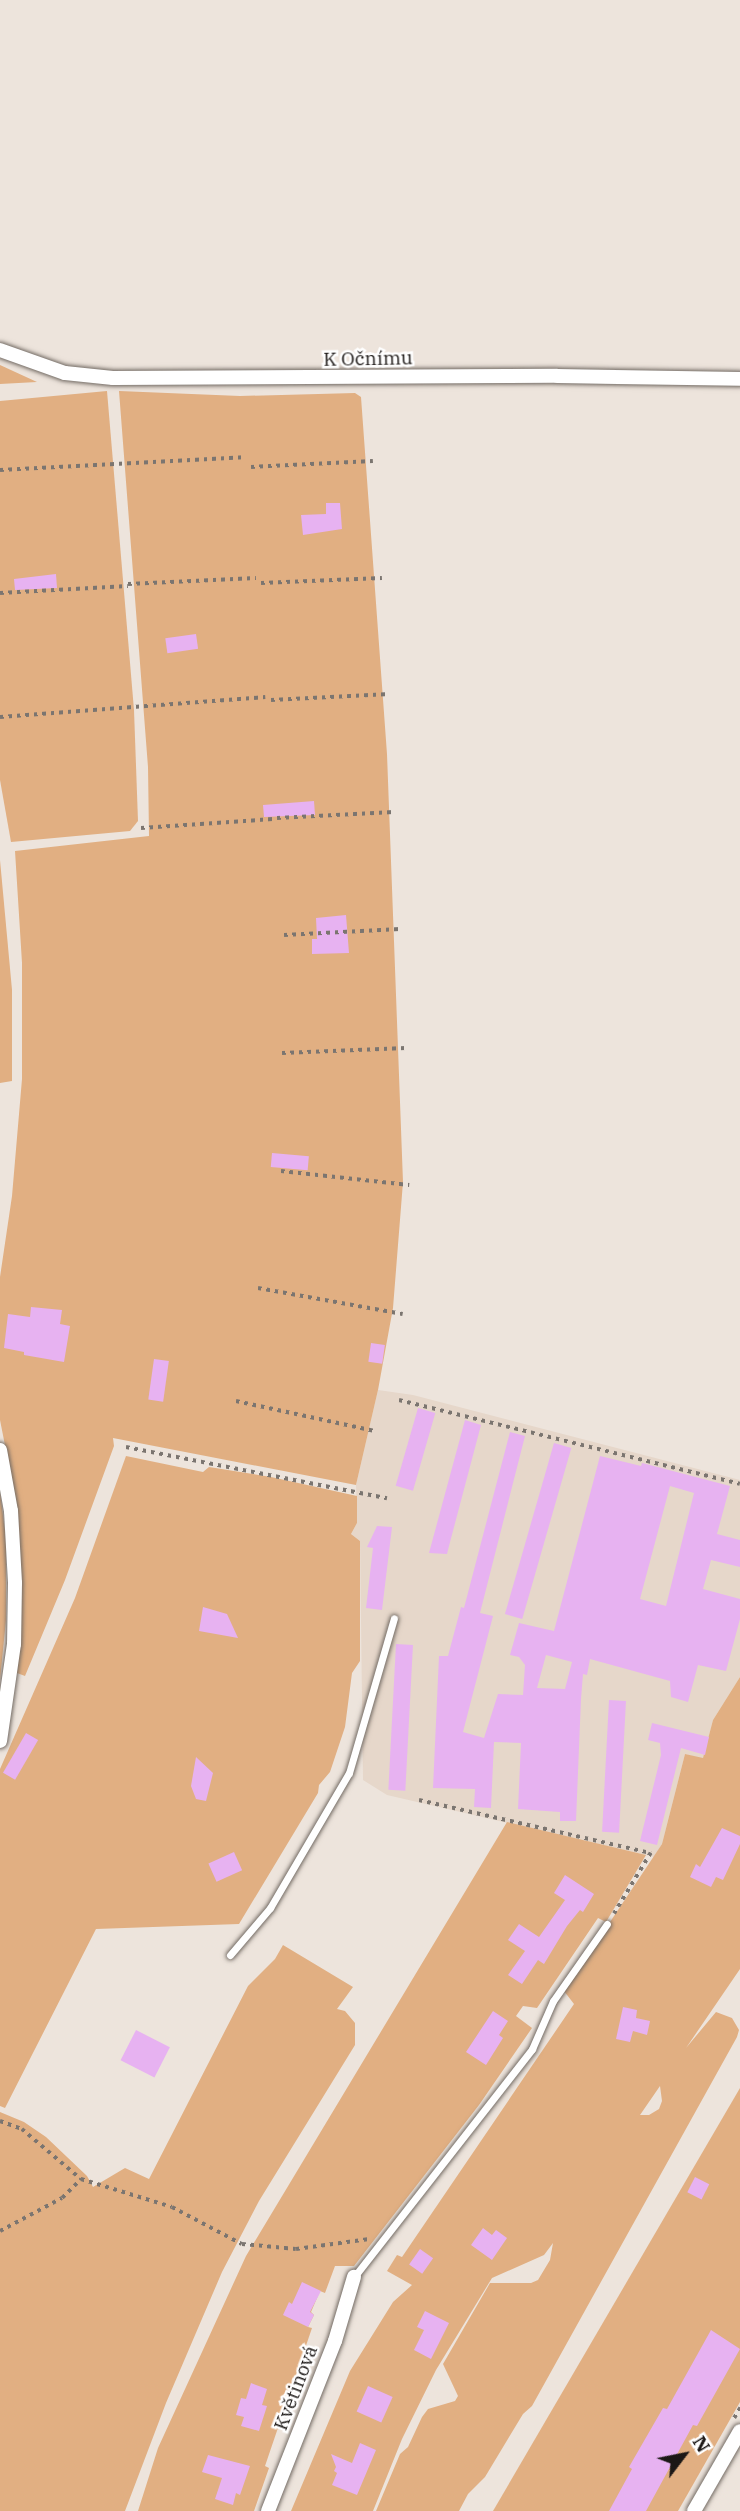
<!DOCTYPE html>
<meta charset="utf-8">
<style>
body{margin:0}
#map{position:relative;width:740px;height:2511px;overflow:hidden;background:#ede4dc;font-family:"IBM Plex Serif",serif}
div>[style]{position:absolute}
.built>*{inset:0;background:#e6d7ca}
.green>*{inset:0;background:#e1af82}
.building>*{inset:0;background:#e7b2f1;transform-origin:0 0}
.path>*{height:3.5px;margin-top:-1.75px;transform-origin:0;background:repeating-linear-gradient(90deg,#7b7570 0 3.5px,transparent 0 8.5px)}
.roads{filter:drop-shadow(0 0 2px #736b64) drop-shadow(0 0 2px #736b64)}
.lane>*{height:7px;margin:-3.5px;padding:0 3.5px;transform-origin:3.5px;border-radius:3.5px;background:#fff}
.street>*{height:14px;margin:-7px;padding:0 7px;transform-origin:7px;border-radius:7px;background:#fff}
span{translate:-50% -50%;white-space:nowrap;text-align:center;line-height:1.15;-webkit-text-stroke:5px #fff;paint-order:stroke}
.street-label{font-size:19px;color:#1c1816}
.north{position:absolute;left:649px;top:2420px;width:70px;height:70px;-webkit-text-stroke:5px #fff;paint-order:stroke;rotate:58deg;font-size:19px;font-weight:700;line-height:28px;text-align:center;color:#1c1816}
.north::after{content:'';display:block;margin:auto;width:24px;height:32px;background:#1c1816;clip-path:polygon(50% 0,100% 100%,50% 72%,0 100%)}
</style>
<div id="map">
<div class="built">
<i style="clip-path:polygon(378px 1390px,413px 1395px,740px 1480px,740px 1677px,713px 1720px,703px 1759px,685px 1754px,662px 1844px,654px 1857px,387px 1795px,363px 1780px,360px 1541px,351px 1534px,357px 1523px,356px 1485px)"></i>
</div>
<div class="green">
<i style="clip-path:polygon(0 365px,37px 382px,0 384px)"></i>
<i style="clip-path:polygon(107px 391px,134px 710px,138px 821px,130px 831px,11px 842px,0 780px,0 401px)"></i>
<i style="clip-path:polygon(119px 391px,240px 396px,355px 393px,361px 397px,387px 754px,403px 1182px,393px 1308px,378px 1390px,356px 1485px,113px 1438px,114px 1446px,65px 1580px,25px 1676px,17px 1673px,21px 1613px,16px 1501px,0 1420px,0 1277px,12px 1196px,22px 1079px,22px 963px,15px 851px,149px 836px,148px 767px)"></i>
<i style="clip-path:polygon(0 860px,12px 990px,12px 1081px,0 1083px)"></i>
<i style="clip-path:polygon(126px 1456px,203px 1472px,209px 1467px,271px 1477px,357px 1496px,357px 1523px,351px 1534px,360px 1541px,360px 1661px,352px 1673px,345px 1727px,330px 1772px,319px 1785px,318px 1793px,239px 1924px,96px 1929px,5px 2108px,0 2106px,0 1769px,75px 1598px)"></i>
<i style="clip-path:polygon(0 1493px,6px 1539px,6px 1620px,0 1680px)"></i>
<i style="clip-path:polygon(evenodd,740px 1677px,740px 1969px,686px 2048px,716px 2012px,732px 2018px,739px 2030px,737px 2037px,532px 2406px,523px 2414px,485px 2477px,468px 2494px,459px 2511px,376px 2511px,400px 2454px,408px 2447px,422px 2417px,428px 2409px,455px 2401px,458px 2396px,443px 2364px,490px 2283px,531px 2283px,538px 2280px,550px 2260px,553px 2243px,544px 2255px,492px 2278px,436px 2370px,402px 2439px,373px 2511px,291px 2511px,350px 2371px,393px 2302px,412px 2285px,387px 2271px,397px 2255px,402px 2257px,574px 2004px,564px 1991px,662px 1844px,685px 1754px,703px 1758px,713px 1720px,740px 1677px,660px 2086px,662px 2101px,659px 2109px,649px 2115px,640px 2115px,660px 2086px)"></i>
<i style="clip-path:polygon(507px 1822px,646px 1855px,606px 1922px,598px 1918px,537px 2008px,523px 2006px,516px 2016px,532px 2028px,479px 2105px,354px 2266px,335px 2266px,325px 2293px,320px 2291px,311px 2312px,314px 2315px,308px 2327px,312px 2328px,265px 2466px,269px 2468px,254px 2511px,138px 2511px,158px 2448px,246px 2256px)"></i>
<i style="clip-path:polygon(283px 1945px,353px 1987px,337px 2009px,345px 2011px,355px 2023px,355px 2045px,259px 2201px,222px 2272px,166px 2403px,125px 2511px,0 2511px,0 2112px,24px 2122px,46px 2137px,87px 2176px,93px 2187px,125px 2168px,149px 2179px,248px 1986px,275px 1959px)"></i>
<i style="clip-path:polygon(740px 2088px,740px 2402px,678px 2511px,493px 2511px)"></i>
</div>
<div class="building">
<i style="clip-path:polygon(326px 503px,340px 503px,342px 529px,303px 535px,301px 515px,326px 514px)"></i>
<i style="clip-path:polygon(56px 574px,57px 588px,15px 590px,14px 579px)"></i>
<i style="left:196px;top:634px;width:15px;height:31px;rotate:82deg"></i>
<i style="clip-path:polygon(314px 801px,315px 815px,264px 817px,263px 805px)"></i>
<i style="clip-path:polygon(346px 915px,349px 953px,312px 954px,312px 939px,317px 939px,316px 918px)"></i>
<i style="left:272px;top:1153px;width:37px;height:14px;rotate:5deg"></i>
<i style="clip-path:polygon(31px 1307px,62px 1310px,60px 1324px,70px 1326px,64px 1362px,24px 1355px,24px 1352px,4px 1348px,8px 1314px,30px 1317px)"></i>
<i style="left:371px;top:1343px;width:14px;height:19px;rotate:8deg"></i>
<i style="left:154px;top:1359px;width:15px;height:41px;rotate:8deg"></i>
<i style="left:418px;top:1408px;width:18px;height:81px;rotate:16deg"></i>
<i style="clip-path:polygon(465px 1420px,481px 1425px,449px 1546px,447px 1554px,429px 1553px)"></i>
<i style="clip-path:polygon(evenodd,510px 1432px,525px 1436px,480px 1613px,493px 1616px,463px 1732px,484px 1738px,498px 1694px,523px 1695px,525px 1665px,519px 1657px,510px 1655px,519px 1623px,554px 1631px,600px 1456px,641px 1466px,642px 1463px,730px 1486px,717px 1534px,740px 1540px,740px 1567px,711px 1560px,703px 1589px,740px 1599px,740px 1619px,726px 1671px,698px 1665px,688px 1702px,671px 1697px,670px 1681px,590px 1659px,587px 1675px,583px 1674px,581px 1699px,576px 1821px,560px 1821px,560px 1812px,518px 1809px,521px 1743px,494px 1742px,491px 1808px,474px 1807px,475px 1789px,433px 1788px,439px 1656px,448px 1656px,461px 1607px,464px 1608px,510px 1432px,670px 1486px,694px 1493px,666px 1606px,640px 1599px,670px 1486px,510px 1432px,546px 1655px,572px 1662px,565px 1689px,537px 1688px,546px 1655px)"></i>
<i style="left:554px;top:1443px;width:18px;height:178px;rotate:16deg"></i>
<i style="clip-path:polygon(377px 1526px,392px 1527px,382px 1610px,366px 1608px,373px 1548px,367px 1547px)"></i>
<i style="clip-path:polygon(203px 1607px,227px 1614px,238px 1638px,199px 1631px)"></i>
<i style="left:396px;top:1644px;width:17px;height:146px;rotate:3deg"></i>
<i style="left:609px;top:1700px;width:17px;height:132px;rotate:3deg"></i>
<i style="clip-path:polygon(652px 1723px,709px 1737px,705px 1755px,681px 1748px,657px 1845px,640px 1841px,661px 1755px,660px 1743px,648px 1740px)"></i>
<i style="left:26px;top:1733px;width:14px;height:46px;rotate:30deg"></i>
<i style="clip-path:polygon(196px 1757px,213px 1773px,206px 1801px,196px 1799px,191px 1786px)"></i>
<i style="clip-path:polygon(722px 1828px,740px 1836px,740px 1844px,723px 1880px,716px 1877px,711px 1887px,690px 1877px,696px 1864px,700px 1867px)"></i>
<i style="left:234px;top:1852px;width:20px;height:28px;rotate:66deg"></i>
<i style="clip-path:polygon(565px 1875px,594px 1894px,583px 1912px,580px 1910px,567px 1926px,544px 1964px,538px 1960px,522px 1984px,508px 1975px,525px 1951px,508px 1940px,519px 1924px,539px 1937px,565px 1900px,554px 1893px)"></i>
<i style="clip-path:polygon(623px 2007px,637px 2010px,636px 2018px,650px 2021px,647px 2035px,633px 2031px,630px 2042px,616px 2039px)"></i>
<i style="clip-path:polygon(493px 2011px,508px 2021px,499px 2035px,503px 2038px,486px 2065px,466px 2052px)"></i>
<i style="left:136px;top:2030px;width:38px;height:34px;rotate:27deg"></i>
<i style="left:695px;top:2177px;width:16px;height:17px;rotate:27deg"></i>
<i style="clip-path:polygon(483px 2228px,492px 2235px,496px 2230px,507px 2238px,492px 2260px,471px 2245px)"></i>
<i style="left:420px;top:2249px;width:16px;height:19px;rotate:35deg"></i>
<i style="clip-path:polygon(302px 2282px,321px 2291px,310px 2312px,314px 2315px,308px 2327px,283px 2315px,289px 2302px,292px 2304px)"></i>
<i style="clip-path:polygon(425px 2311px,449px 2323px,431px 2359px,414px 2350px,424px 2330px,417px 2327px)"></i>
<i style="clip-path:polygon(711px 2330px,740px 2349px,697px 2426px,693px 2425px,646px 2511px,609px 2511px,632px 2469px,629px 2467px,663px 2408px,667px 2409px)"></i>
<i style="clip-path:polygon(251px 2383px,267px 2389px,262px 2405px,267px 2406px,259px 2431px,241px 2426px,244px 2417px,236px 2415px,241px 2398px,246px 2399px)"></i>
<i style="left:368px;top:2386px;width:27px;height:28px;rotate:24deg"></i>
<i style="clip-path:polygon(360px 2443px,376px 2450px,357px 2495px,332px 2485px,337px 2473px,334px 2471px,336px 2467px,331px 2454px,352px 2463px)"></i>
<i style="clip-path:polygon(208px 2455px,250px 2466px,240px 2495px,236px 2493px,233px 2505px,215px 2499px,222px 2478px,202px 2472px)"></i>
</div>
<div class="path">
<i style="left:251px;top:467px;width:122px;rotate:-2.8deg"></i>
<i style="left:0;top:470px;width:244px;rotate:-3deg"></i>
<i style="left:261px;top:583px;width:121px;rotate:-2.4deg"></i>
<i style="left:128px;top:584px;width:128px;rotate:-2.7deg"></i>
<i style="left:0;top:593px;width:128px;rotate:-3.1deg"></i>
<i style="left:271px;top:700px;width:119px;rotate:-2.9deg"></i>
<i style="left:0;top:717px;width:266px;rotate:-4.3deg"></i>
<i style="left:277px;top:818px;width:117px;rotate:-2.9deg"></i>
<i style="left:141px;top:828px;width:132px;rotate:-3.9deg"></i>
<i style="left:284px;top:935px;width:116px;rotate:-3deg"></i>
<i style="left:282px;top:1053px;width:124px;rotate:-2.3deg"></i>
<i style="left:281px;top:1171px;width:129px;rotate:6.2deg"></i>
<i style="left:258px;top:1288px;width:147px;rotate:10.2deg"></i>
<i style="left:399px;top:1400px;width:351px;rotate:13.8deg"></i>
<i style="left:236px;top:1401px;width:142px;rotate:12.2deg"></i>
<i style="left:126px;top:1447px;width:266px;rotate:11.1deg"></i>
<i style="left:419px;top:1800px;width:238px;rotate:12.9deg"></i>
<i style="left:651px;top:1853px;width:71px;rotate:121.2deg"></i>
<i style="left:0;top:2121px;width:23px;rotate:20deg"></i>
<i style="left:22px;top:2129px;width:77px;rotate:40.3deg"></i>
<i style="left:81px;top:2179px;width:95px;rotate:17.1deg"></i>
<i style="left:172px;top:2207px;width:79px;rotate:27.9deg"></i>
<i style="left:242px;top:2244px;width:54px;rotate:5.3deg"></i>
<i style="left:296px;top:2249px;width:74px;rotate:-7.8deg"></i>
<i style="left:0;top:2231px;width:70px;rotate:-28deg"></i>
<i style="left:62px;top:2198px;width:27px;rotate:-45deg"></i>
<i style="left:734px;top:2418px;width:12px;rotate:-59deg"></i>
</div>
<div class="roads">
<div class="lane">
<i style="left:230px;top:1955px;width:62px;rotate:-49.6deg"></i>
<i style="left:270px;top:1908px;width:156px;rotate:-59.7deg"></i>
<i style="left:349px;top:1773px;width:161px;rotate:-73.8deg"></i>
<i style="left:354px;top:2277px;width:289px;rotate:-52deg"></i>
<i style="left:532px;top:2049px;width:52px;rotate:-66.4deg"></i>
<i style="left:553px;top:2001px;width:94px;rotate:-55deg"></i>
</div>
<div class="street">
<i style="left:0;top:350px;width:69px;rotate:19.5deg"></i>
<i style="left:65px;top:373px;width:48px;rotate:5.9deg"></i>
<i style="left:113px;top:378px;width:444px;rotate:-0.3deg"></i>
<i style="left:557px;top:376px;width:183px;rotate:0.9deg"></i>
<i style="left:0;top:1450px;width:62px;rotate:79.8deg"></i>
<i style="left:11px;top:1511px;width:72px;rotate:86.8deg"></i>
<i style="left:15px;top:1583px;width:61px;rotate:90.9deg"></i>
<i style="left:14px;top:1644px;width:98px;rotate:98.2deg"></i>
<i style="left:268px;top:2511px;width:183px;rotate:-68.5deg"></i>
<i style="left:335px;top:2341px;width:67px;rotate:-73.5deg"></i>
<i style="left:694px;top:2511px;width:92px;rotate:-60.1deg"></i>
</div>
</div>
<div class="street-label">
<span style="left:368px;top:359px;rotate:-1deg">K Očnímu</span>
<span style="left:296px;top:2388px;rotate:-69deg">Květinová</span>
</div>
<div class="north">N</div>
</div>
